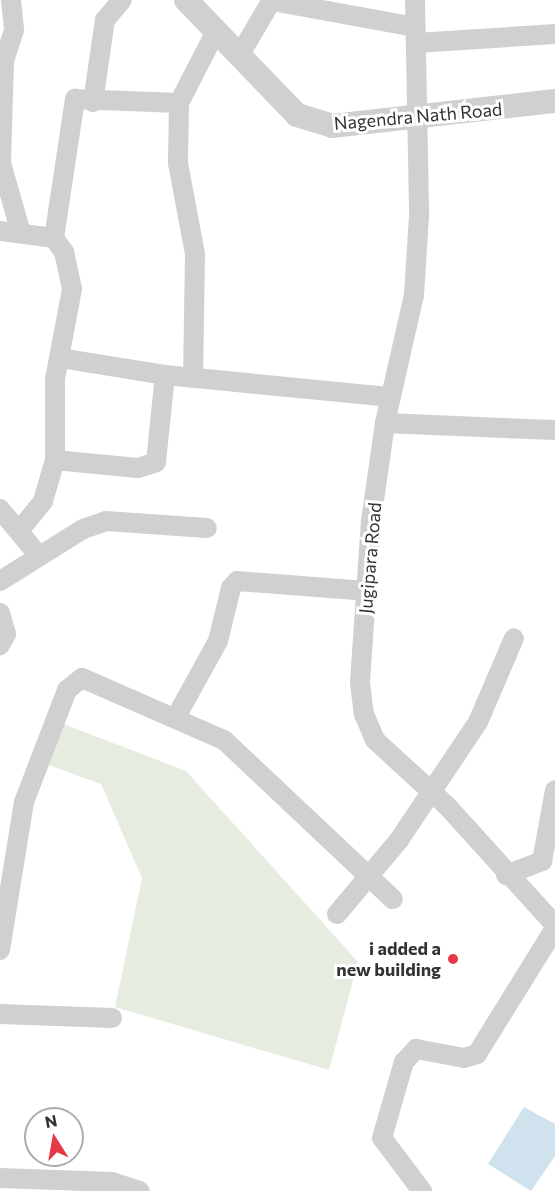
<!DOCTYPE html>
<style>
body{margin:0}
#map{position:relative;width:555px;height:1191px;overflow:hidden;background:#fff;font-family:Commissioner,sans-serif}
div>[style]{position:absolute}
.green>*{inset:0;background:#e6ecdf}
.water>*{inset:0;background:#cfe2ee}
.minor>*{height:20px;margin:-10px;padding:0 10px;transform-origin:10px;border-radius:10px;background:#d0d0d0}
.tertiary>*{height:24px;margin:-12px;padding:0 12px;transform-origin:12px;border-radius:12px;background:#d0d0d0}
.dots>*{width:16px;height:16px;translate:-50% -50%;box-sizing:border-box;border:3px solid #fff;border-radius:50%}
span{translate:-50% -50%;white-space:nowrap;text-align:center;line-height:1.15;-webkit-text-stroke:6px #fff;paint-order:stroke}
.street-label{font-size:18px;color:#333}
.poi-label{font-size:18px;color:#333;font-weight:700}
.right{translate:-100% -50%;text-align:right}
.north{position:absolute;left:24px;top:1107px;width:60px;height:60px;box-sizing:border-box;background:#fff;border:2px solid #adadad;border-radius:50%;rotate:349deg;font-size:16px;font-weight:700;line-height:24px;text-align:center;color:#333}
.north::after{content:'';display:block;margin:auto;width:21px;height:27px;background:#e63946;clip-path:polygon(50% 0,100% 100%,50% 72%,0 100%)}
</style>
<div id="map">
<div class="green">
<i style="clip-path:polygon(61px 723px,186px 771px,358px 962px,329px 1070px,115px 1007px,142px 878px,101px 784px,46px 764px)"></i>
</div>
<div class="water">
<i style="clip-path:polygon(524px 1107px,555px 1124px,555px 1156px,531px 1191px,488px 1164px)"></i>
</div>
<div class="minor">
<i style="left:11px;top:0;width:30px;rotate:84deg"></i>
<i style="left:14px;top:30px;width:33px;rotate:108deg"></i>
<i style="left:4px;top:61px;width:102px;rotate:91.7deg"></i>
<i style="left:1px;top:163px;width:73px;rotate:74.1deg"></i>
<i style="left:415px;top:0;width:216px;rotate:88.9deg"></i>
<i style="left:419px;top:216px;width:79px;rotate:93.6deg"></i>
<i style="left:414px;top:295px;width:131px;rotate:102.8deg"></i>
<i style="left:385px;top:423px;width:99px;rotate:98.1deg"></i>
<i style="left:371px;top:521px;width:162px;rotate:93.9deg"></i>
<i style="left:360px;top:683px;width:31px;rotate:83deg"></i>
<i style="left:364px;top:714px;width:28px;rotate:67deg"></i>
<i style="left:375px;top:740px;width:99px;rotate:42.5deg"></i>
<i style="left:448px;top:807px;width:159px;rotate:47.8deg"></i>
<i style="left:272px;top:1px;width:145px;rotate:10.3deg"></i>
<i style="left:416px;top:43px;width:139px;rotate:-3.7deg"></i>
<i style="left:239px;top:56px;width:65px;rotate:-59.5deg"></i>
<i style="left:93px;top:102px;width:83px;rotate:-81.7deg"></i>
<i style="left:105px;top:20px;width:26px;rotate:-50deg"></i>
<i style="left:179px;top:103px;width:60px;rotate:91deg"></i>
<i style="left:178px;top:163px;width:93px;rotate:79.4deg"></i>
<i style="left:195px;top:254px;width:124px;rotate:90.9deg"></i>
<i style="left:0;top:231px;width:54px;rotate:7.4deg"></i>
<i style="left:54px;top:238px;width:141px;rotate:-81.4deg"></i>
<i style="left:75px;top:99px;width:104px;rotate:2.2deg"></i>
<i style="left:179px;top:103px;width:81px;rotate:-62.8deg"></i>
<i style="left:60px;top:358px;width:106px;rotate:9.2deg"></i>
<i style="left:165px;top:375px;width:227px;rotate:5.6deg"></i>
<i style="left:385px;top:423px;width:170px;rotate:2.4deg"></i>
<i style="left:55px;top:460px;width:83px;rotate:5.5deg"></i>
<i style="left:138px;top:468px;width:19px;rotate:-18deg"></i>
<i style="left:156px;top:462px;width:87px;rotate:-84.1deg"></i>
<i style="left:0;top:509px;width:60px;rotate:50.4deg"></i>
<i style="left:19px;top:531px;width:38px;rotate:-51deg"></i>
<i style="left:43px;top:501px;width:43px;rotate:-73.7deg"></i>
<i style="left:55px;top:460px;width:81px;rotate:-90deg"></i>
<i style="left:55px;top:379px;width:92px;rotate:-79.3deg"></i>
<i style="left:72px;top:289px;width:38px;rotate:-102deg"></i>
<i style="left:64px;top:252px;width:17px;rotate:-126deg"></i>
<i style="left:0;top:581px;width:98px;rotate:-32.1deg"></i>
<i style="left:83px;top:529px;width:24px;rotate:-19deg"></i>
<i style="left:106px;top:521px;width:101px;rotate:4deg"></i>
<i style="left:0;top:613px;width:22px;rotate:74deg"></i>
<i style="left:6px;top:634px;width:13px;rotate:119deg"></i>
<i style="left:176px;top:717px;width:87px;rotate:-61.1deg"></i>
<i style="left:218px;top:641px;width:55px;rotate:-76.2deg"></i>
<i style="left:231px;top:588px;width:9px;rotate:-49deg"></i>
<i style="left:237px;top:581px;width:129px;rotate:4.4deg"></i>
<i style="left:506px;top:875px;width:39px;rotate:-21deg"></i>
<i style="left:542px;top:861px;width:72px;rotate:-79.6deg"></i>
<i style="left:337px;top:914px;width:97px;rotate:-50deg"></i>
<i style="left:399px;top:840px;width:142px;rotate:-56.2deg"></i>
<i style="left:478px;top:722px;width:91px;rotate:-66.8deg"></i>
<i style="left:0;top:950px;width:150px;rotate:-80.8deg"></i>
<i style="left:24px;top:802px;width:120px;rotate:-69deg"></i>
<i style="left:67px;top:690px;width:19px;rotate:-39deg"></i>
<i style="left:82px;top:678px;width:155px;rotate:23.6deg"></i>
<i style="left:224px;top:740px;width:232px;rotate:43.3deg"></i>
<i style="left:0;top:1014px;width:112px;rotate:2deg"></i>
<i style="left:0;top:1178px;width:112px;rotate:2deg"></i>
<i style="left:112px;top:1182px;width:29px;rotate:18deg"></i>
<i style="left:422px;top:1191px;width:66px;rotate:-127deg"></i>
<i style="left:382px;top:1138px;width:79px;rotate:-73.9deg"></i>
<i style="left:404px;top:1062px;width:18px;rotate:-47deg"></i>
<i style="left:416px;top:1049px;width:49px;rotate:10.6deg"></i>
<i style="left:464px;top:1058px;width:14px;rotate:-17deg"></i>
<i style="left:477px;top:1054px;width:148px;rotate:-58.2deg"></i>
</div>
<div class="tertiary">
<i style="left:186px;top:0;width:160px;rotate:46deg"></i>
<i style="left:297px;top:115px;width:37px;rotate:17deg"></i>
<i style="left:332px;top:126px;width:224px;rotate:-6.4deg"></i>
</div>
<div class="dots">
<i style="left:453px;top:959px;background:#e63946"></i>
</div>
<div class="street-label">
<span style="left:418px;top:116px;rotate:-5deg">Nagendra Nath Road</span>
<span style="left:370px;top:558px;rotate:-85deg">Jugipara Road</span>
</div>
<div class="poi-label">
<span class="right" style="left:441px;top:959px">i added a<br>new building</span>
</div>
<div class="north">N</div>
</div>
